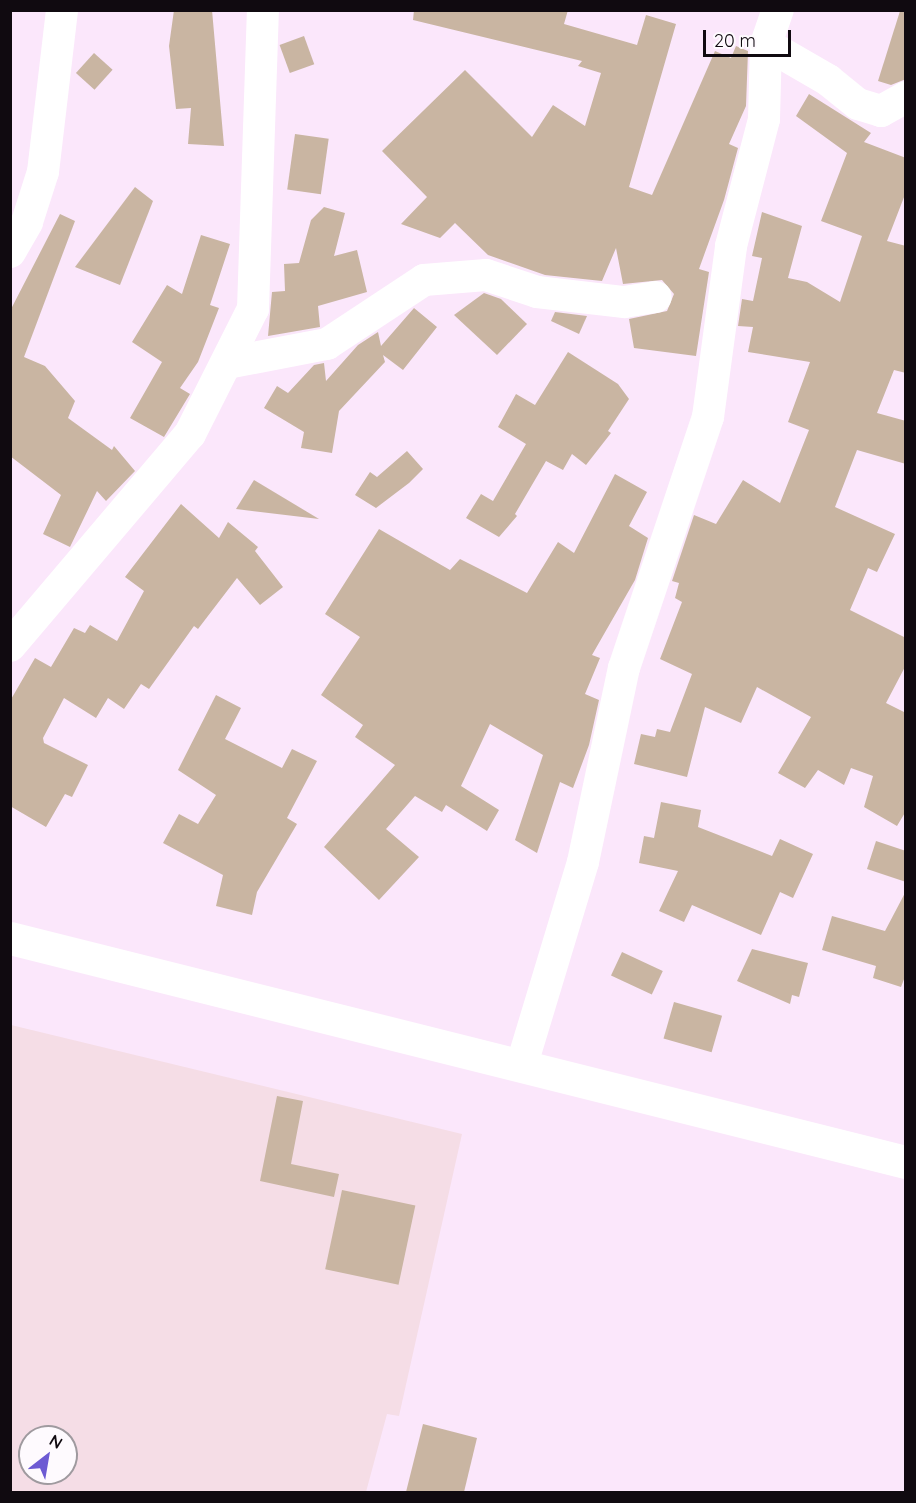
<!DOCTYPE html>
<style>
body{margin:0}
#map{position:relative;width:916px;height:1503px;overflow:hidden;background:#fbe7fb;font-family:Quicksand,sans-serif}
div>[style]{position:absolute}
.industrial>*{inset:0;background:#f5dde6}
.building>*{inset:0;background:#c9b5a2;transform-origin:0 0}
.minor>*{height:32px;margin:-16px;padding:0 16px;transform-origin:16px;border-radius:16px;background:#fff}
.secondary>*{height:33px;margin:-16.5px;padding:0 16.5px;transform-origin:16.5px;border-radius:16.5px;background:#fff}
span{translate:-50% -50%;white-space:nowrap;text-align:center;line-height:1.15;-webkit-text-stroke:4.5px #fefafe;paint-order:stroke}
.frame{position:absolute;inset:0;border:12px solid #100a10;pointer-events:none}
.north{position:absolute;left:18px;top:1425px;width:60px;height:60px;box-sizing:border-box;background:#fefafe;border:2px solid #9f9a9f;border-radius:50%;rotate:31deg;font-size:16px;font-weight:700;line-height:24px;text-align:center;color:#100a10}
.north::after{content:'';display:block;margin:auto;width:21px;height:27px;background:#6d5ad3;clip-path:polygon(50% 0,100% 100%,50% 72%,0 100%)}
.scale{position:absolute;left:703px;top:30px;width:88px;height:27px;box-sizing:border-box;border:3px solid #100a10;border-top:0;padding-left:8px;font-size:18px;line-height:21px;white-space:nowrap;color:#100a10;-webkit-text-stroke:4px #fefafe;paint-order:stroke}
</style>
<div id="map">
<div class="industrial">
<i style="clip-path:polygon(evenodd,11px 1025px,462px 1134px,399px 1416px,387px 1414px,366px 1492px,11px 1492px,11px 1025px,30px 1437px,66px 1437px,66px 1473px,30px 1473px,30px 1437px)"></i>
</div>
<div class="building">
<i style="clip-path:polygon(174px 10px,212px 10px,224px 146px,188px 144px,191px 108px,176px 109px,169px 46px)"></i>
<i style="clip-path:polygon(414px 10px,568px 10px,564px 24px,637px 45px,646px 15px,676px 24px,629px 187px,652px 195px,715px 51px,731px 58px,736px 46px,748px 51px,746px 106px,729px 144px,738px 148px,724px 200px,699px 269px,709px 272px,696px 356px,634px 348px,629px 319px,667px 311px,674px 294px,662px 280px,623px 284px,616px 248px,602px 281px,545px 275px,488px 255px,455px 223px,440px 238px,401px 224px,427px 197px,382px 151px,465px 70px,532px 137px,553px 105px,585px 126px,601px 73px,578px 66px,582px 61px,413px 20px)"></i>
<i style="clip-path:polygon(900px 11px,906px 12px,906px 79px,891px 85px,878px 81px)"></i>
<i style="left:304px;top:36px;width:30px;height:26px;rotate:70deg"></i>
<i style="left:94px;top:53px;width:25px;height:27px;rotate:42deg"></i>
<i style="clip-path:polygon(809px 94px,871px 133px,864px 142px,906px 158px,906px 192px,887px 241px,906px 246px,906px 373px,894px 370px,877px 413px,906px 421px,906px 464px,857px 450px,835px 507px,895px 534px,877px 572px,868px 568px,850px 610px,906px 638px,906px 665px,886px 703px,906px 713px,906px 811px,897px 826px,864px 807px,873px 776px,851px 768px,844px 785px,818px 770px,805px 788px,778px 773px,811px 717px,757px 687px,741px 723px,705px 707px,687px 777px,634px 764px,641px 734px,655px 737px,657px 729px,670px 732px,692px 674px,660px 659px,682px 602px,675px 598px,679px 583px,672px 581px,694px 515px,716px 524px,743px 480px,780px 503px,809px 430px,788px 422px,810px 362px,748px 352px,753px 327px,738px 326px,742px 299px,753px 301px,762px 258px,752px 256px,762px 212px,802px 226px,788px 278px,807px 282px,840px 302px,862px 236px,821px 221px,847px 153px,796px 116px)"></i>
<i style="left:295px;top:134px;width:34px;height:56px;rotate:8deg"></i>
<i style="clip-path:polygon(135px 187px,153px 201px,120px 285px,75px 267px)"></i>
<i style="clip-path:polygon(324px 207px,345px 213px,334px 256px,357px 250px,367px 292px,318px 306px,320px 327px,268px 336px,272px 292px,285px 291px,284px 264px,299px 263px,311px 220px)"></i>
<i style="clip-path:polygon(60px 214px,75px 221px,24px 357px,45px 366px,75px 401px,68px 418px,112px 450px,114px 446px,135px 471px,106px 501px,97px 491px,70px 547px,43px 534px,61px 495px,10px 456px,10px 311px)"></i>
<i style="clip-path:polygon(201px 235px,230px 244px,210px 305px,219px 308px,198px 362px,180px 388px,190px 394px,164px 437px,130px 418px,162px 362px,132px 342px,167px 285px,182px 294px)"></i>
<i style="clip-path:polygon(484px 293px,501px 299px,527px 324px,497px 355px,454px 315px)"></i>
<i style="clip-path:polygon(414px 308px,437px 327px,403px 370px,383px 355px,385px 362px,339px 411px,332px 453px,301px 448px,304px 432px,264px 408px,277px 386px,288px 393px,314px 365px,324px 363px,326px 381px,358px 345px,378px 332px,381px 346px)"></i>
<i style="clip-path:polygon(555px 312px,587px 316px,579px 334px,551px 321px)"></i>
<i style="clip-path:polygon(568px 352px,618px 384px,629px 399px,608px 431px,611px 433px,586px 465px,572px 454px,563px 470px,546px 461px,515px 514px,517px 516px,499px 537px,466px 518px,481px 494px,493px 501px,526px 444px,498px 427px,516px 394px,535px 405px)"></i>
<i style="clip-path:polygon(407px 451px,423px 469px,409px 483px,376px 508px,355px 495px,370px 472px,377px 477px)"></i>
<i style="clip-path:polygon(615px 474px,647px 492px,629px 526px,648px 538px,635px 580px,592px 655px,600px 658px,585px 694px,599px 700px,589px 745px,573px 788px,560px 782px,537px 853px,515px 840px,543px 755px,490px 724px,461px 786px,499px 810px,487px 831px,446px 805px,442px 812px,415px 796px,386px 829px,419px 857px,379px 900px,324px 847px,395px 765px,355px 737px,363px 725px,321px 695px,360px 637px,325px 614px,379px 529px,450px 570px,460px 559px,527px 593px,558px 542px,574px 553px)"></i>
<i style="clip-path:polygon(254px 480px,319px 519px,236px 509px)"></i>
<i style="clip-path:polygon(181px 504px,219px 538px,228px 522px,258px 547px,255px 551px,283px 587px,260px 605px,237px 578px,198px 629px,194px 626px,149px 689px,141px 684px,124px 709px,108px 698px,96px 718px,64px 698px,43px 738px,44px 743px,88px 765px,72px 797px,65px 794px,46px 827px,10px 806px,10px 701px,35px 658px,51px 667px,74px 628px,85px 633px,90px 625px,117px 641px,144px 591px,125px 577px)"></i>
<i style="clip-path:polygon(216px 695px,241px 708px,225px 739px,282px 768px,292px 749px,317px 761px,287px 818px,297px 824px,257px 892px,252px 915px,216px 906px,223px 875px,163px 843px,179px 814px,198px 824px,216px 795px,178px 770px)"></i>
<i style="clip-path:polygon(661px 802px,701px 810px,698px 827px,772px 856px,780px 839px,813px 854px,793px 898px,780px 892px,761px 935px,692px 905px,684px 922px,659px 911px,678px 871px,639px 863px,644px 836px,654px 838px)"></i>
<i style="clip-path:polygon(876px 841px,906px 851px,906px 882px,867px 869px)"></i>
<i style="clip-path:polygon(906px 891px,906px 974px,901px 987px,873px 978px,876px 966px,822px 950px,832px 916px,885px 931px)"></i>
<i style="clip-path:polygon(752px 949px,808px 963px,799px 997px,792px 995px,790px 1004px,737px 981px)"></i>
<i style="left:622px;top:952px;width:45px;height:26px;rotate:25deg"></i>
<i style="left:674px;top:1002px;width:50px;height:38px;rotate:16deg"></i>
<i style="clip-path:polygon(277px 1096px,303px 1101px,291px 1164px,339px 1174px,334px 1197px,260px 1181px)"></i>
<i style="left:342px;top:1190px;width:75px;height:81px;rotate:12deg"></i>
<i style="clip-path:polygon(423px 1424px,477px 1438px,464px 1492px,406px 1492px)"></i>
</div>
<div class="minor">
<i style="left:766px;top:44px;width:72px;rotate:30.1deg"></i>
<i style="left:828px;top:80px;width:38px;rotate:39deg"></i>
<i style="left:858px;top:104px;width:24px;rotate:17deg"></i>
<i style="left:881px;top:111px;width:29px;rotate:-29deg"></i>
<i style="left:10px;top:252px;width:34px;rotate:-60deg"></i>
<i style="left:27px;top:222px;width:52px;rotate:-72.3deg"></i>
<i style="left:43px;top:172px;width:163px;rotate:-83.3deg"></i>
<i style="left:227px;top:363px;width:102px;rotate:-10.8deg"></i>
<i style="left:327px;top:344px;width:116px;rotate:-33.4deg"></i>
<i style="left:424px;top:280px;width:62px;rotate:-4.6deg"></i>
<i style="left:486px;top:275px;width:54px;rotate:18.4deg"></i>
<i style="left:537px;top:292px;width:88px;rotate:6.6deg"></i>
<i style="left:624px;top:302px;width:32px;rotate:-9deg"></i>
<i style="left:10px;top:646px;width:278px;rotate:-49.7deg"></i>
<i style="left:190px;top:434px;width:140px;rotate:-63.3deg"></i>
<i style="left:253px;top:309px;width:299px;rotate:-88.1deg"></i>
<i style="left:522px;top:1064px;width:211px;rotate:-73.2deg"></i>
<i style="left:583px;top:862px;width:198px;rotate:-78.1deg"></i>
<i style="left:624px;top:668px;width:265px;rotate:-71.5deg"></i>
<i style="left:708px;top:417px;width:173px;rotate:-82.3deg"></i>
<i style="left:731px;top:246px;width:131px;rotate:-75.4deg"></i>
<i style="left:764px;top:119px;width:75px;rotate:-88.5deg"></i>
<i style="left:766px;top:44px;width:36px;rotate:-71deg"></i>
</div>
<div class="secondary">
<i style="left:10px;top:938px;width:924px;rotate:14.04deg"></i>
</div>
<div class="frame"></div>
<div class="north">N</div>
<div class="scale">20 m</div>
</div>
